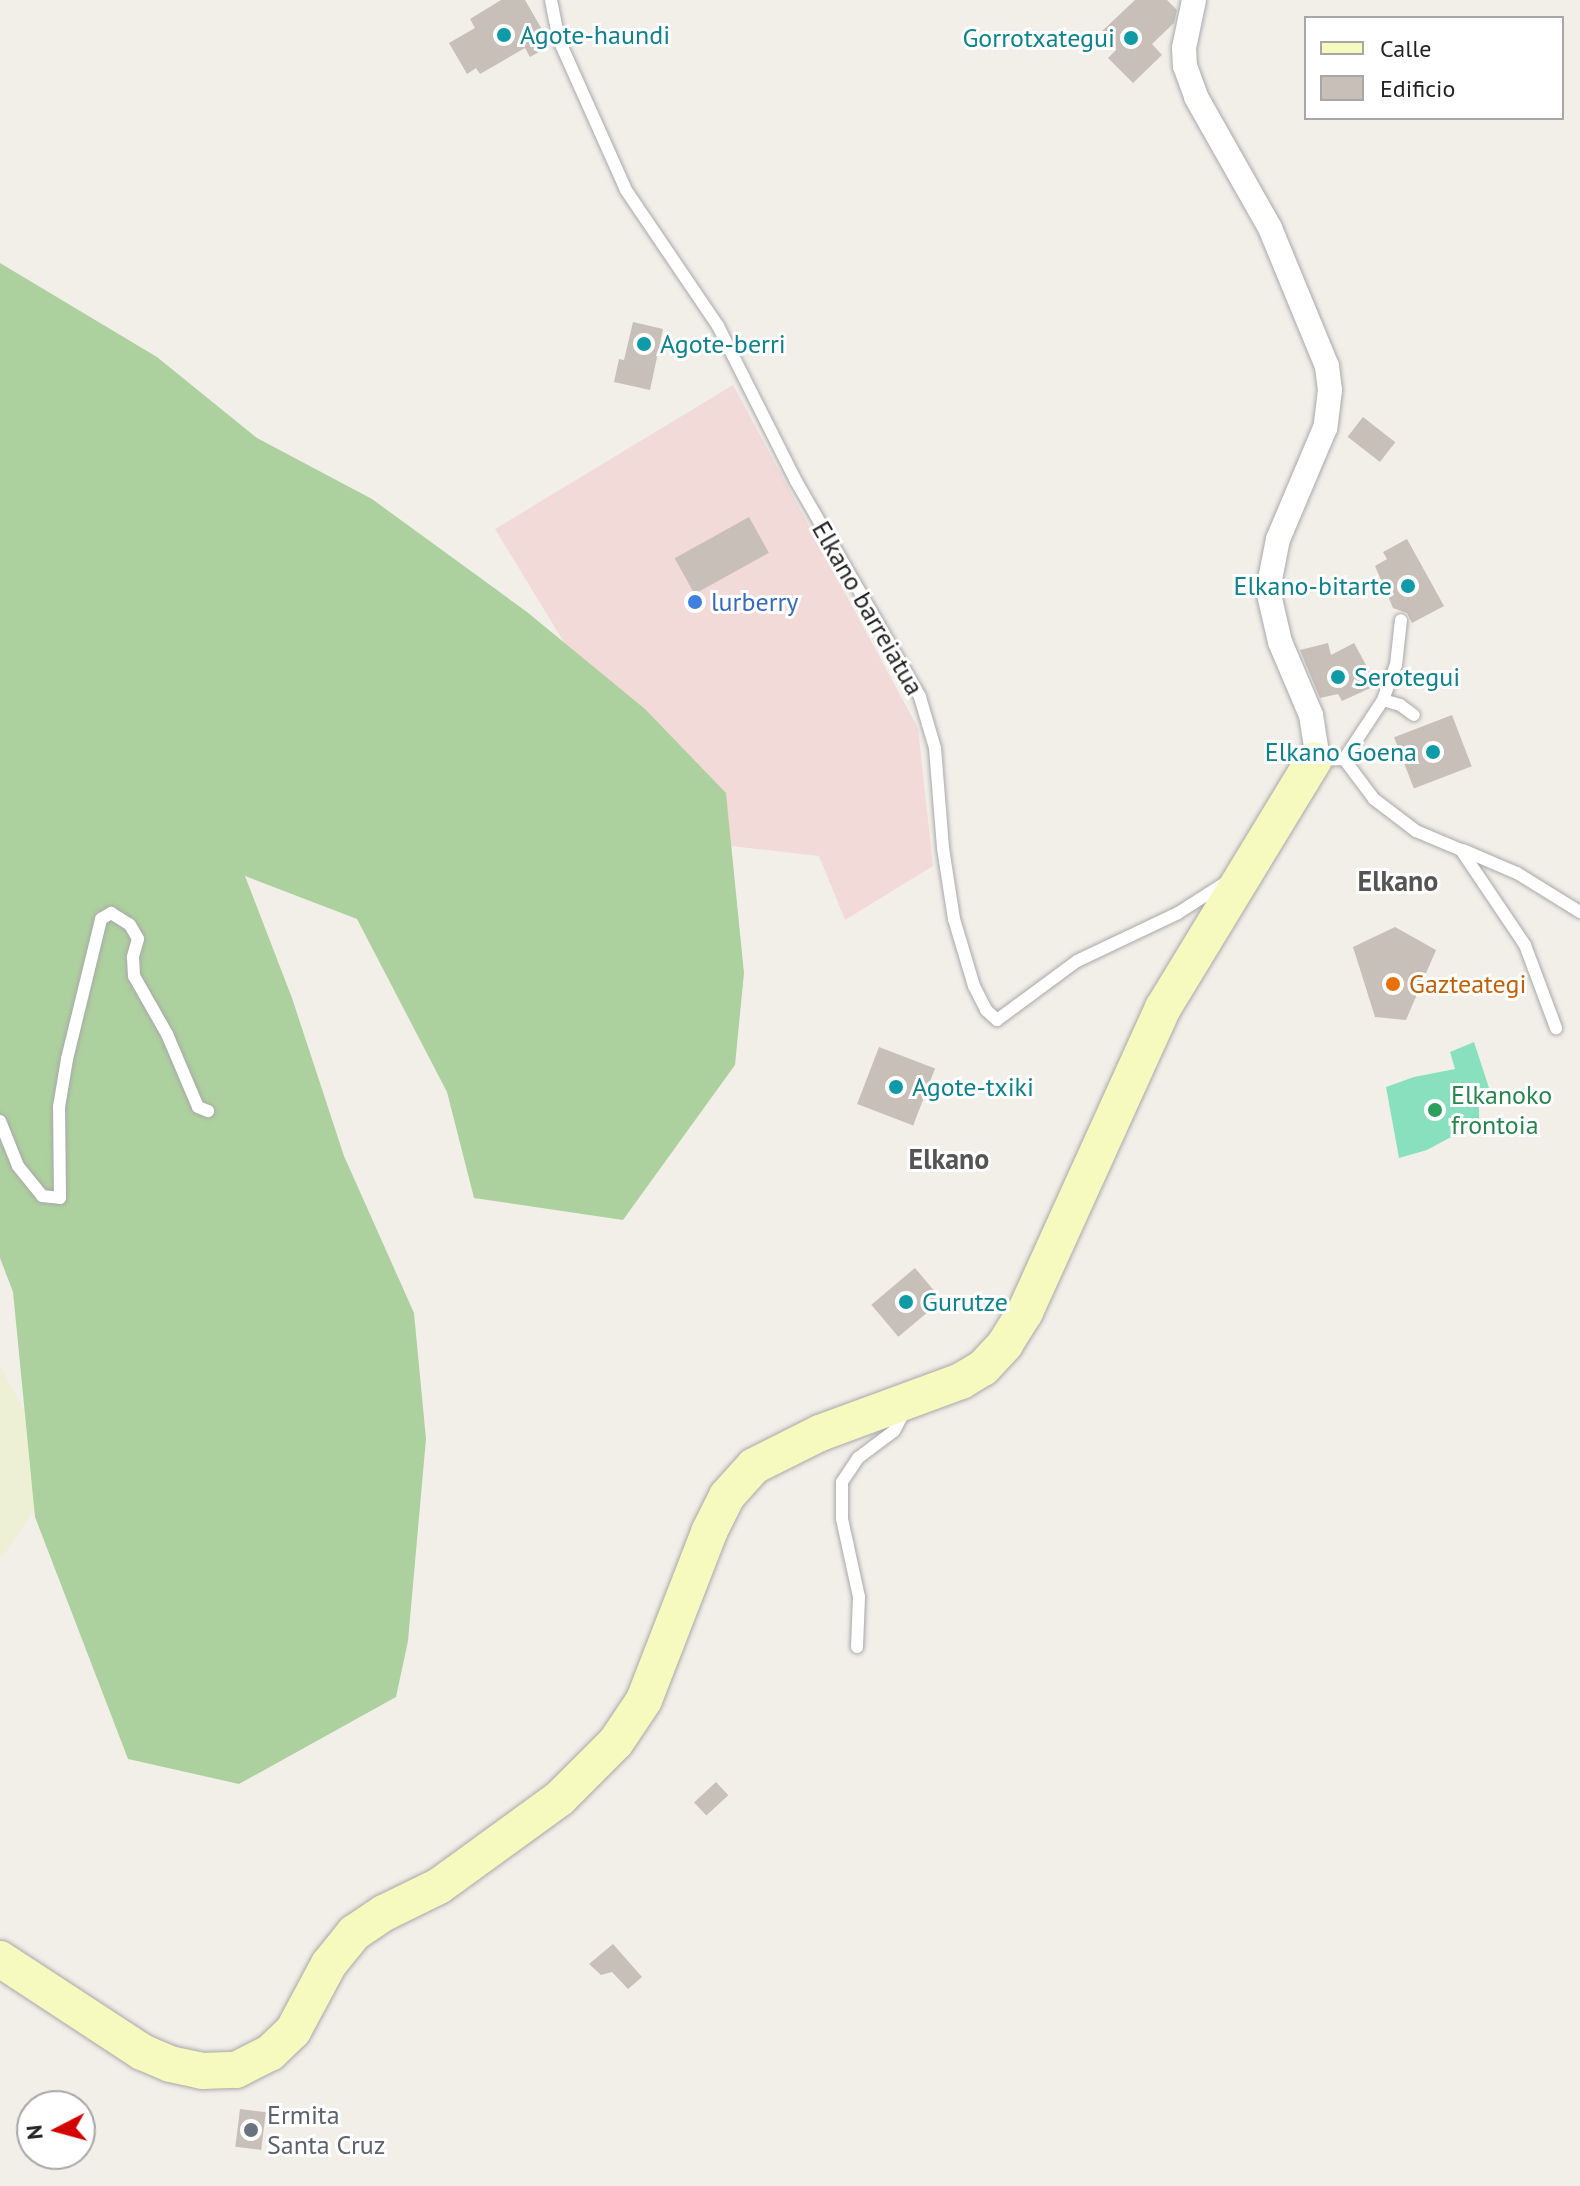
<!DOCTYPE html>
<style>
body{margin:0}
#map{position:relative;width:1580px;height:2186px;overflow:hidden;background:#f2efe9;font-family:"PT Sans",sans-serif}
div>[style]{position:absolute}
.commercial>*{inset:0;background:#f2dad9}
.farmland>*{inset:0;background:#eef0d5}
.forest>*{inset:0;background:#add19e}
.pitch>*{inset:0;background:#88e0be}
.building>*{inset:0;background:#c7bfb8;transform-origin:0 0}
.roads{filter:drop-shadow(0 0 2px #a9a9a9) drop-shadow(0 0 2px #a9a9a9)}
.lane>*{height:12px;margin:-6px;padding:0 6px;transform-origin:6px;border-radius:6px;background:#fff}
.street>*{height:24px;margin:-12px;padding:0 12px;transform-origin:12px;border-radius:12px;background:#fff}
.secondary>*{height:36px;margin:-18px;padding:0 18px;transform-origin:18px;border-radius:18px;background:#f7fabf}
.dots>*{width:22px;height:22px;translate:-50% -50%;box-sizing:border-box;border:4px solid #fff;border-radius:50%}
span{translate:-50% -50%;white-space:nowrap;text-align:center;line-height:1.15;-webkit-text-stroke:6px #fff;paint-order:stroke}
.culture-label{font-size:26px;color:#0d838f}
.left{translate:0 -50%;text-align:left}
.right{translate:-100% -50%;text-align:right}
.shop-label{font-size:26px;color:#366cbe}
.street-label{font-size:26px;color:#222}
.food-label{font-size:26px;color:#c56008}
.leisure-label{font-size:26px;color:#27864d}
.worship-label{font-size:26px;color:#5b616d}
.neighbourhood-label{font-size:28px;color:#555;font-weight:700}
.legend{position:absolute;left:1304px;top:16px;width:260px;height:104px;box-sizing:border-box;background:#fff;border:2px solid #a7a7a7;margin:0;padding:10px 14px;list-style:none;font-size:24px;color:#222}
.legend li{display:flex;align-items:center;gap:16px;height:40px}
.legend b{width:40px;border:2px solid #a7a7a7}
.north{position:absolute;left:16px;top:2090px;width:80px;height:80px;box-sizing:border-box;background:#fff;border:2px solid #a7a7a7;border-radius:50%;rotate:264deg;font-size:22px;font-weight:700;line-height:32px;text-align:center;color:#222}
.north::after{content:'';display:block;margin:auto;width:28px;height:36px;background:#d40000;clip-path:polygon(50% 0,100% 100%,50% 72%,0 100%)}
</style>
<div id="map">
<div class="commercial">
<i style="clip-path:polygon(733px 385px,918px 728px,933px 866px,845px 920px,819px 856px,685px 841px,495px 529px)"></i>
</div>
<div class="farmland">
<i style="clip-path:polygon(0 1366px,59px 1474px,3px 1556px,0 1555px)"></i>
</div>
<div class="forest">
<i style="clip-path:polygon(0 263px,157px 357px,257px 438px,372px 499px,527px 612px,645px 709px,726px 793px,744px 973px,735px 1065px,623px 1220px,474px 1198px,447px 1092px,357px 919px,245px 876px,292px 998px,344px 1156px,414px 1313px,426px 1439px,408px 1641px,396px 1697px,239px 1784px,128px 1759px,35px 1517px,13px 1292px,0 1258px)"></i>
</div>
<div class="pitch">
<i style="clip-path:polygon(1474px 1042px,1491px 1094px,1479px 1099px,1479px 1122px,1427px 1150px,1399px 1158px,1386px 1087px,1414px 1077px,1455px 1069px,1450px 1052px)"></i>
</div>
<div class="building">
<i style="clip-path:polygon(501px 0,525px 0,551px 45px,530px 57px,525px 48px,480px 74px,476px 68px,467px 74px,449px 43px,475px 28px,470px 19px)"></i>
<i style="clip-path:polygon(1135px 0,1167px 0,1177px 10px,1174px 23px,1152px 44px,1162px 55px,1133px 83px,1108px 58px,1116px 50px,1100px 33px)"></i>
<i style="clip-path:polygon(633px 322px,663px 329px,650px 390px,614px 382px,619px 359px,624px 360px)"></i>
<i style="left:1363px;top:417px;width:41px;height:25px;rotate:38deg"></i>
<i style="left:749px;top:517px;width:41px;height:85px;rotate:61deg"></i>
<i style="clip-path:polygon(1407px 539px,1444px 606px,1412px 623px,1407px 613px,1393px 608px,1375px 566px,1387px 559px,1383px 552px)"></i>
<i style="clip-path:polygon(1328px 643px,1331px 655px,1354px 643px,1377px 685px,1342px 701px,1338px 694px,1320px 698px,1300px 650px)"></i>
<i style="left:1452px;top:715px;width:55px;height:62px;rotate:69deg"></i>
<i style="clip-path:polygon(1395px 927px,1436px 950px,1406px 1020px,1375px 1017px,1353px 947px)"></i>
<i style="left:879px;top:1047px;width:60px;height:61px;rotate:21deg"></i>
<i style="left:915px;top:1268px;width:42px;height:57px;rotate:50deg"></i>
<i style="left:716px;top:1782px;width:18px;height:30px;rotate:47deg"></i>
<i style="clip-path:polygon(613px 1944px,642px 1977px,628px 1989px,612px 1972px,601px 1975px,589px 1964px)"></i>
<i style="left:240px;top:2109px;width:26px;height:38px;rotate:7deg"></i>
</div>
<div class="roads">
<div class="lane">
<i style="left:551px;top:0;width:41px;rotate:78.7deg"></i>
<i style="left:559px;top:40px;width:164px;rotate:65.9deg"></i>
<i style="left:626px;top:190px;width:164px;rotate:55.9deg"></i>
<i style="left:718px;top:326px;width:174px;rotate:63.3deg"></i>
<i style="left:796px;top:481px;width:249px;rotate:60.1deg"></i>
<i style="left:920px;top:697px;width:53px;rotate:73.6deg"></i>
<i style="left:935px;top:748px;width:100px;rotate:85.4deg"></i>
<i style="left:943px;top:848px;width:72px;rotate:81.2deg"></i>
<i style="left:954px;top:919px;width:70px;rotate:73.4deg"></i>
<i style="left:974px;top:986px;width:27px;rotate:63deg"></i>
<i style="left:986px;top:1010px;width:15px;rotate:42deg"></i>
<i style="left:997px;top:1020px;width:99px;rotate:-36.4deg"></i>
<i style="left:1077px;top:961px;width:112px;rotate:-25.4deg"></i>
<i style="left:1178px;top:913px;width:59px;rotate:-32.6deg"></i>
<i style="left:1383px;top:700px;width:18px;rotate:16deg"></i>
<i style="left:1400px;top:705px;width:17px;rotate:36deg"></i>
<i style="left:1344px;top:759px;width:71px;rotate:-56.5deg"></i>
<i style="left:1383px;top:700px;width:37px;rotate:-70deg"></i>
<i style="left:1396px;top:665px;width:45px;rotate:-83.7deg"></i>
<i style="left:1318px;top:760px;width:26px;rotate:-2deg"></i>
<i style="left:1344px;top:759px;width:50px;rotate:53.1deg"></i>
<i style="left:1374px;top:799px;width:53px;rotate:37.3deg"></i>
<i style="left:1416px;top:831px;width:49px;rotate:22.9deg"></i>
<i style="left:1461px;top:850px;width:115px;rotate:56deg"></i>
<i style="left:1525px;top:945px;width:89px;rotate:69.5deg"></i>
<i style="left:1463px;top:850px;width:59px;rotate:23.1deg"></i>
<i style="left:1517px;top:873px;width:74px;rotate:31.8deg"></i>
<i style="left:0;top:1121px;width:48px;rotate:68.2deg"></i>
<i style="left:18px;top:1166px;width:38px;rotate:51deg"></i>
<i style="left:42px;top:1196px;width:18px;rotate:6deg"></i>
<i style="left:60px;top:1198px;width:91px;rotate:-90.6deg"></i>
<i style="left:59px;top:1107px;width:49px;rotate:-80.5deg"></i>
<i style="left:67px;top:1059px;width:144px;rotate:-76.3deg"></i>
<i style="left:101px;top:919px;width:12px;rotate:-31deg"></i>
<i style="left:111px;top:913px;width:22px;rotate:32deg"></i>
<i style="left:130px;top:925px;width:16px;rotate:60deg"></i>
<i style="left:138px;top:939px;width:19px;rotate:106deg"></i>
<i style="left:133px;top:957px;width:19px;rotate:87deg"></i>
<i style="left:134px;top:976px;width:67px;rotate:60.4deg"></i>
<i style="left:167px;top:1034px;width:79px;rotate:67deg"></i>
<i style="left:198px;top:1107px;width:11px;rotate:22deg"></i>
<i style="left:857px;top:1647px;width:50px;rotate:-87.7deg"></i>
<i style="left:859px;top:1597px;width:80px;rotate:-102.3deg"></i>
<i style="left:842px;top:1519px;width:37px;rotate:-90deg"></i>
<i style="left:842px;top:1482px;width:29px;rotate:-56deg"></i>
<i style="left:858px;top:1458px;width:45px;rotate:-36.9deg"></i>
<i style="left:894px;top:1431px;width:24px;rotate:-62deg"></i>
</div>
<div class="street">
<i style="left:1194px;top:0;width:49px;rotate:101.8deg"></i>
<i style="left:1184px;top:48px;width:18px;rotate:87deg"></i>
<i style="left:1185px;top:66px;width:33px;rotate:70deg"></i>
<i style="left:1196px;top:97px;width:150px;rotate:60.5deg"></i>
<i style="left:1270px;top:228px;width:149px;rotate:67.6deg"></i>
<i style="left:1327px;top:366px;width:24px;rotate:83deg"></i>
<i style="left:1330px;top:390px;width:38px;rotate:97deg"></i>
<i style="left:1325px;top:428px;width:121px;rotate:112.9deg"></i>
<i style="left:1278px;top:539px;width:52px;rotate:101.1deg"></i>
<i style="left:1268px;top:590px;width:53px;rotate:77deg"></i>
<i style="left:1280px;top:642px;width:79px;rotate:67deg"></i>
<i style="left:1311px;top:715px;width:36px;rotate:81deg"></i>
<i style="left:1317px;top:751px;width:9px;rotate:108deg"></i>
</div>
<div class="secondary">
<i style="left:0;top:1959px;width:170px;rotate:33.2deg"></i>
<i style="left:142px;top:2052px;width:30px;rotate:23deg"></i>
<i style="left:170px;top:2064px;width:33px;rotate:12deg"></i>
<i style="left:202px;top:2071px;width:34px;rotate:-2deg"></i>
<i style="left:236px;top:2070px;width:38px;rotate:-27deg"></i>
<i style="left:270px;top:2053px;width:32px;rotate:-44deg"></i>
<i style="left:293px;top:2031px;width:76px;rotate:-61.8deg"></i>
<i style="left:329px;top:1964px;width:40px;rotate:-51deg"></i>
<i style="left:354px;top:1933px;width:36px;rotate:-34deg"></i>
<i style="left:384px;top:1913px;width:61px;rotate:-26.1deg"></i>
<i style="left:439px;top:1886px;width:150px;rotate:-36deg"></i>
<i style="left:560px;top:1798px;width:79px;rotate:-45deg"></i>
<i style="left:616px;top:1742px;width:50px;rotate:-56.3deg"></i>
<i style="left:644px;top:1700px;width:180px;rotate:-68.8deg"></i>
<i style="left:709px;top:1532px;width:40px;rotate:-63.4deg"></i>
<i style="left:727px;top:1496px;width:40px;rotate:-48deg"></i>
<i style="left:754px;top:1466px;width:74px;rotate:-26.6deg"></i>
<i style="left:820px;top:1433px;width:150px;rotate:-20.2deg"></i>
<i style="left:961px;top:1381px;width:26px;rotate:-31deg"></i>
<i style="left:983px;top:1368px;width:33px;rotate:-47deg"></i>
<i style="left:1005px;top:1344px;width:38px;rotate:-58deg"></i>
<i style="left:1025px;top:1312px;width:334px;rotate:-65.6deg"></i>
<i style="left:1163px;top:1008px;width:290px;rotate:-58.7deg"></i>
</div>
</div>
<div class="dots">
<i style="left:504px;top:35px;background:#0f9aa8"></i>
<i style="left:1131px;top:38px;background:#0f9aa8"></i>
<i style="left:644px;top:344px;background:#0f9aa8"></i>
<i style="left:1408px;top:586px;background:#0f9aa8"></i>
<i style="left:695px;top:602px;background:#3f7fe0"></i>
<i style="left:1338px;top:677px;background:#0f9aa8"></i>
<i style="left:1433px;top:752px;background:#0f9aa8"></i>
<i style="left:1393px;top:984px;background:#e8710a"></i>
<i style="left:896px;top:1087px;background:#0f9aa8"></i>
<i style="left:1435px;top:1110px;background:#2e9e5b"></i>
<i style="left:906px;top:1302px;background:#0f9aa8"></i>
<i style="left:251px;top:2130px;background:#6b7280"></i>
</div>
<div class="culture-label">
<span class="left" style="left:520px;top:35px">Agote-haundi</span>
<span class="right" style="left:1115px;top:38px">Gorrotxategui</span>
<span class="left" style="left:660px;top:344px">Agote-berri</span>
<span class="right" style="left:1392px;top:586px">Elkano-bitarte</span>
<span class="left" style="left:1354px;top:677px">Serotegui</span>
<span class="right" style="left:1417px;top:752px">Elkano Goena</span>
<span class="left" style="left:912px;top:1087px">Agote-txiki</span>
<span class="left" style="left:922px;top:1302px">Gurutze</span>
</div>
<div class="shop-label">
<span class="left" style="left:711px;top:602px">lurberry</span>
</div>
<div class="street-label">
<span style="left:868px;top:608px;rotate:60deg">Elkano barreiatua</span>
</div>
<div class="food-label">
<span class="left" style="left:1409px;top:984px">Gazteategi</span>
</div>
<div class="leisure-label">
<span class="left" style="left:1451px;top:1110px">Elkanoko<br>frontoia</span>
</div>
<div class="worship-label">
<span class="left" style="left:267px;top:2130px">Ermita<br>Santa Cruz</span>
</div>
<div class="neighbourhood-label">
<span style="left:1398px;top:881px">Elkano</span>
<span style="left:949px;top:1159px">Elkano</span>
</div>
<ul class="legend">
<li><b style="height:10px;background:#f7fabf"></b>Calle</li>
<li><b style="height:22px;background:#c7bfb8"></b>Edificio</li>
</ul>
<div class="north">N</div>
</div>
